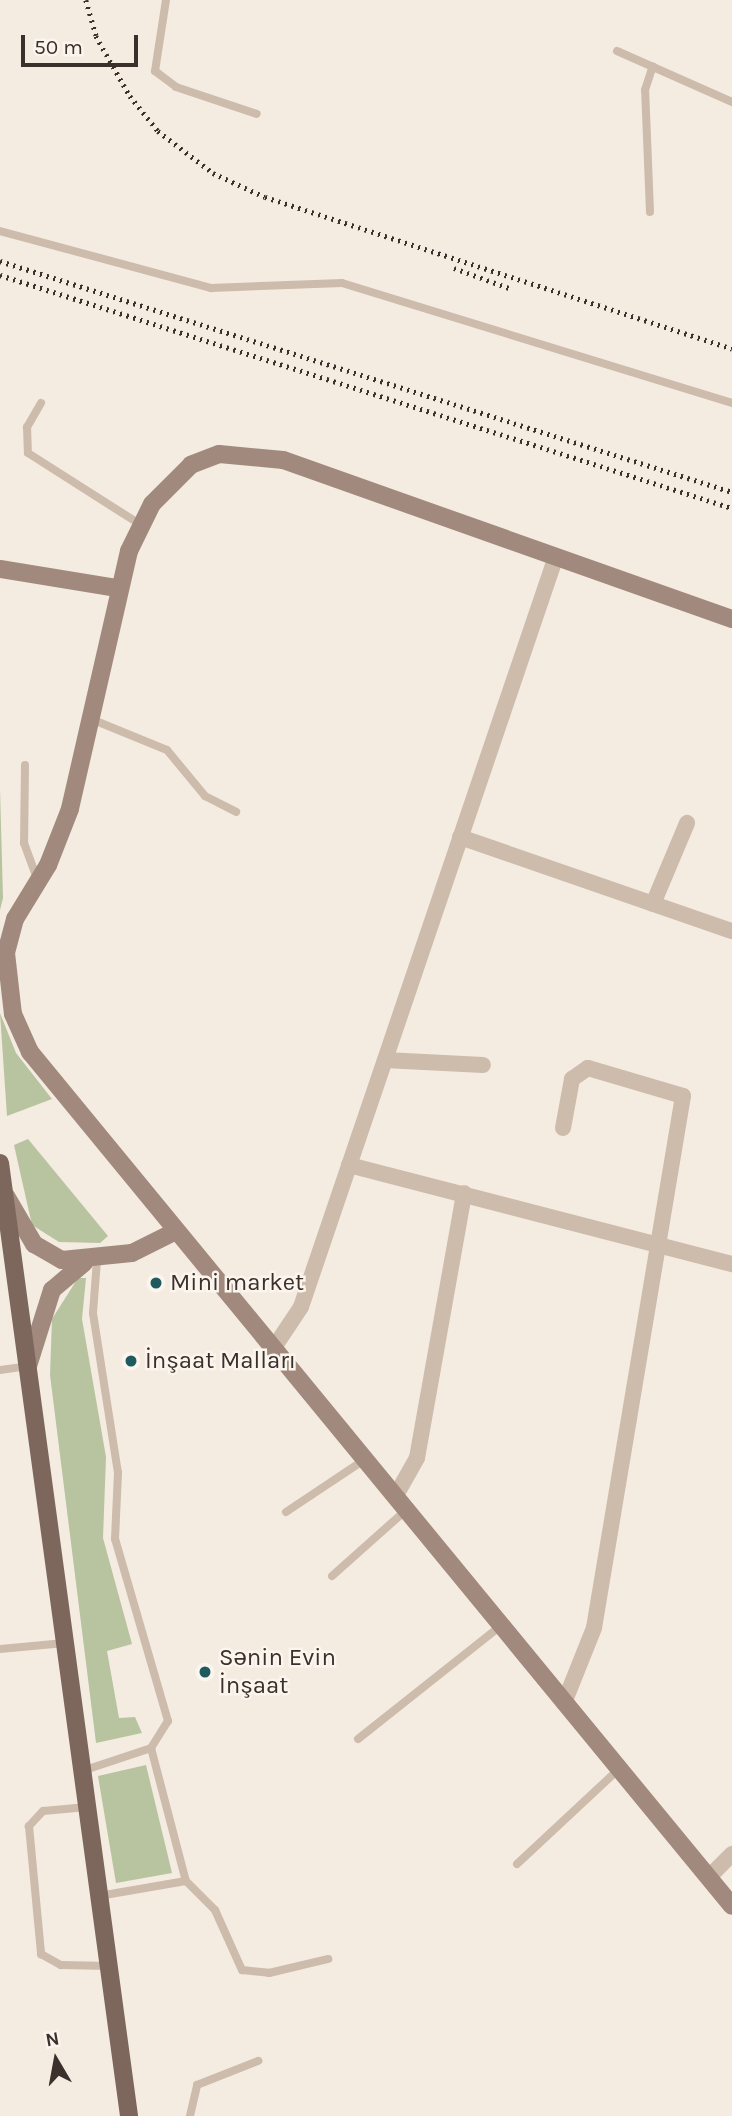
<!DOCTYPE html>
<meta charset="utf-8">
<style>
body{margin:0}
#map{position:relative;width:732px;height:2116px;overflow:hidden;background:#f4ebe1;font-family:Karla,sans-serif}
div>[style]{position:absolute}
.green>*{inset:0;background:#b8c4a0}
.lane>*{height:8px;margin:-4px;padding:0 4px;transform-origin:4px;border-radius:4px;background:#cdbbac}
.street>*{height:16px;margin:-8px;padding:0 8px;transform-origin:8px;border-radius:8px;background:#cdbbac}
.secondary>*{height:18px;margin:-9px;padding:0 9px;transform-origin:9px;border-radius:9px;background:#a18a7d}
.primary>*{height:18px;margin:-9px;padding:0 9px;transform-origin:9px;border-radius:9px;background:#7d675c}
.rail>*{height:4.5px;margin-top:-2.25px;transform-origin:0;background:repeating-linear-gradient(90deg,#3b302b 0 2px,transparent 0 7px)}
.dots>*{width:19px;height:19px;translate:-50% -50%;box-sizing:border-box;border:4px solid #fbf5ee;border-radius:50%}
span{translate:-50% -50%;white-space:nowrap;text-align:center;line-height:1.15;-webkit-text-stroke:5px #fbf5ee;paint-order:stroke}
.poi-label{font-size:24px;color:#3b302b}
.left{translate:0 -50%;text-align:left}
.north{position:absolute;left:21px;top:2025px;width:70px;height:70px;-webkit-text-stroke:5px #fbf5ee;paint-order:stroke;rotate:350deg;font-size:19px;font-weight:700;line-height:28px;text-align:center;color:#3b302b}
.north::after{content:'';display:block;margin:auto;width:24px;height:32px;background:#3b302b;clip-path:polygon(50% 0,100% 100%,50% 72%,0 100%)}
.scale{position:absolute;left:21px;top:35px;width:117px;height:32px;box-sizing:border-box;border:4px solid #3b302b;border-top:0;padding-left:9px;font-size:21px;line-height:24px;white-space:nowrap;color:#3b302b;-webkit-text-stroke:5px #fbf5ee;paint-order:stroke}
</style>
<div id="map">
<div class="green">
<i style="clip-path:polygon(0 789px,3px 898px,0 910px)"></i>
<i style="clip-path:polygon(0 1013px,16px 1053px,52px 1099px,7px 1116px)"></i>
<i style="clip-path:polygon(28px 1139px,108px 1236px,100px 1243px,59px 1242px,32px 1225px,14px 1145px)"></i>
<i style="clip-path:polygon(78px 1278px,86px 1278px,82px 1319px,106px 1457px,103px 1538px,132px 1644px,107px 1651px,119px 1718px,135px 1717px,142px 1733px,96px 1743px,50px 1375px,52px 1319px)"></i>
<i style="clip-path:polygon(146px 1765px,172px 1873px,116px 1883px,98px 1776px)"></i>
</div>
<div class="lane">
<i style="left:166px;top:0;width:72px;rotate:98.8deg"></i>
<i style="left:155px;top:71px;width:26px;rotate:37deg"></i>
<i style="left:176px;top:87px;width:85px;rotate:18.4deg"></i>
<i style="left:617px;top:51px;width:126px;rotate:23.9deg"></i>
<i style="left:650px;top:212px;width:122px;rotate:-92.3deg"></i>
<i style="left:645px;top:90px;width:25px;rotate:-72deg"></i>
<i style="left:0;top:231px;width:219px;rotate:15.1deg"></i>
<i style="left:211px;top:288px;width:131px;rotate:-2.2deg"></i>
<i style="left:342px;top:283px;width:408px;rotate:17.1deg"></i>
<i style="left:41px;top:403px;width:28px;rotate:120deg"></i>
<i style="left:27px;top:427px;width:26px;rotate:88deg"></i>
<i style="left:28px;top:453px;width:134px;rotate:32.5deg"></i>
<i style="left:91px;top:719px;width:82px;rotate:22.2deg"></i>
<i style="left:167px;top:750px;width:60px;rotate:50.4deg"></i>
<i style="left:205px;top:796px;width:35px;rotate:27deg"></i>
<i style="left:25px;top:765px;width:78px;rotate:90.7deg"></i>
<i style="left:24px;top:843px;width:40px;rotate:69.8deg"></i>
<i style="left:0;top:1370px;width:28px;rotate:-8deg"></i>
<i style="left:286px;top:1512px;width:94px;rotate:-33.7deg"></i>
<i style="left:332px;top:1576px;width:99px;rotate:-41.7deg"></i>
<i style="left:0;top:1649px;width:65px;rotate:-5.3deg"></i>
<i style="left:358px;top:1739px;width:184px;rotate:-38.4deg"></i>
<i style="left:151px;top:1748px;width:138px;rotate:75.3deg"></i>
<i style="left:186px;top:1881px;width:41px;rotate:45deg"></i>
<i style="left:215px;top:1910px;width:66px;rotate:65.8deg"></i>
<i style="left:242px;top:1970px;width:27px;rotate:6deg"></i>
<i style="left:269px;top:1973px;width:61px;rotate:-13.3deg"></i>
<i style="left:82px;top:1771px;width:73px;rotate:-18.4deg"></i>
<i style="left:151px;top:1748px;width:32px;rotate:-58deg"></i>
<i style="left:168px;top:1721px;width:190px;rotate:-106.2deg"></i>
<i style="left:115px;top:1539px;width:66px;rotate:-87.4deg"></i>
<i style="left:118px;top:1473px;width:162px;rotate:-98.9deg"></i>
<i style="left:93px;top:1313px;width:53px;rotate:-85.7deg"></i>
<i style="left:87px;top:1807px;width:44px;rotate:174.8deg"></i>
<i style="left:43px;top:1811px;width:21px;rotate:133deg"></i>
<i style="left:29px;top:1826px;width:129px;rotate:84.6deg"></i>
<i style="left:41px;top:1954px;width:23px;rotate:29deg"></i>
<i style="left:61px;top:1965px;width:48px;rotate:1.2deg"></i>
<i style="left:517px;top:1864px;width:139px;rotate:-43deg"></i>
<i style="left:99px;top:1896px;width:88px;rotate:-9.8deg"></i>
<i style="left:190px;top:2116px;width:32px;rotate:-77deg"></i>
<i style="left:197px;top:2085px;width:66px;rotate:-21.5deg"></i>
</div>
<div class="street">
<i style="left:460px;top:837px;width:288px;rotate:19.1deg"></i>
<i style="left:653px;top:904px;width:88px;rotate:-67.2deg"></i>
<i style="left:385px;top:1060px;width:98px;rotate:2.9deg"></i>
<i style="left:563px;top:1128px;width:50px;rotate:-79.6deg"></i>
<i style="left:572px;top:1079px;width:19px;rotate:-35deg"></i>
<i style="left:588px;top:1068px;width:99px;rotate:16.4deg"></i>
<i style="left:683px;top:1096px;width:539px;rotate:99.5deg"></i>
<i style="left:594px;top:1628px;width:81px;rotate:111.8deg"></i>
<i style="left:349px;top:1165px;width:396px;rotate:14.5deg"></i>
<i style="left:273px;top:1349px;width:50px;rotate:-56.3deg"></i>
<i style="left:301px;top:1307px;width:790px;rotate:-71.24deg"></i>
<i style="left:395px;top:1497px;width:45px;rotate:-60.6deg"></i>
<i style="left:417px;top:1458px;width:269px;rotate:-79.9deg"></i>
<i style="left:709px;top:1877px;width:33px;rotate:-45deg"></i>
</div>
<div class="secondary">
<i style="left:0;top:569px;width:119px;rotate:9.2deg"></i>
<i style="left:732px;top:619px;width:476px;rotate:-160.5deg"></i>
<i style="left:283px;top:460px;width:64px;rotate:-174.6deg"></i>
<i style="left:219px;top:454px;width:30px;rotate:159deg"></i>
<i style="left:191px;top:465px;width:55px;rotate:135deg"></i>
<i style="left:152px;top:504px;width:52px;rotate:116.1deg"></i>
<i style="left:129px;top:551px;width:265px;rotate:102.9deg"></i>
<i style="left:70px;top:809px;width:60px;rotate:111.4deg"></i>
<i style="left:48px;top:865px;width:63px;rotate:121.4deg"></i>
<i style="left:15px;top:919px;width:35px;rotate:105deg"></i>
<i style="left:6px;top:953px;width:61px;rotate:83.5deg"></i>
<i style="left:13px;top:1014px;width:42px;rotate:65.9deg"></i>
<i style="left:30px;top:1052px;width:1105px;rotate:50.58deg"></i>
<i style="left:6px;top:1196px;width:56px;rotate:59.7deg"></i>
<i style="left:34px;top:1244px;width:32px;rotate:30deg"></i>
<i style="left:62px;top:1260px;width:70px;rotate:-5.7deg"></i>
<i style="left:132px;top:1253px;width:47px;rotate:-26.6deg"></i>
<i style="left:28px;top:1366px;width:80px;rotate:-72.5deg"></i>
<i style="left:52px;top:1290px;width:42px;rotate:-40.2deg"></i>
</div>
<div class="primary">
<i style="left:0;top:1163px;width:962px;rotate:82.29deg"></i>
</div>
<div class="rail">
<i style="left:86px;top:0;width:37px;rotate:74deg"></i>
<i style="left:96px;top:36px;width:69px;rotate:60.5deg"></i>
<i style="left:130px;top:96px;width:45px;rotate:51.3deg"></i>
<i style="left:158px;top:131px;width:69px;rotate:37.4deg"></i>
<i style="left:213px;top:173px;width:57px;rotate:24.8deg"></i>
<i style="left:265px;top:197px;width:491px;rotate:18deg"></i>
<i style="left:0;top:261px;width:768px;rotate:17.51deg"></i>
<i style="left:454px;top:268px;width:59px;rotate:20deg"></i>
<i style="left:0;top:275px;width:768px;rotate:17.66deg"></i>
</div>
<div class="dots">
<i style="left:156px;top:1283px;background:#1f5a5e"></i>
<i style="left:131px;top:1361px;background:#1f5a5e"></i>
<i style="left:205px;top:1672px;background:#1f5a5e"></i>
</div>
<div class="poi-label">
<span class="left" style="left:170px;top:1283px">Mini market</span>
<span class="left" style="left:145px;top:1361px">İnşaat Malları</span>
<span class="left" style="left:219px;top:1672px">Sənin Evin<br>İnşaat</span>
</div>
<div class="north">N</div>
<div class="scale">50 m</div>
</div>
